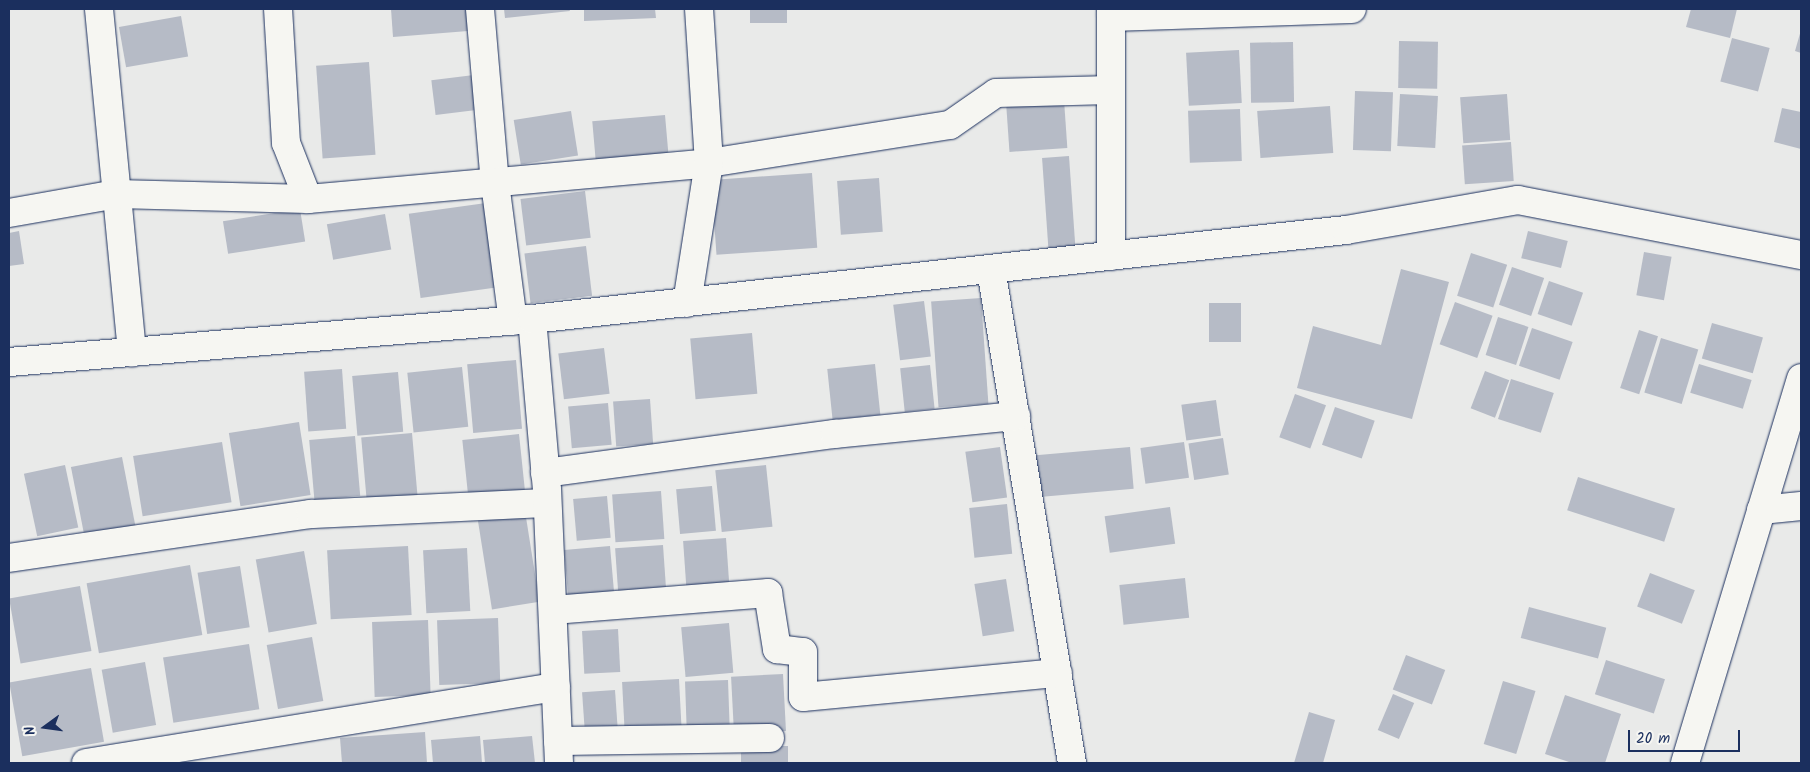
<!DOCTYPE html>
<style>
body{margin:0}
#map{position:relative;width:1810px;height:772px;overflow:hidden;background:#e9eae9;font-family:Kalam,sans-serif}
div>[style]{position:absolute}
.building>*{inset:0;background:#b6bbc6;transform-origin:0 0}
.roads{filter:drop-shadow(0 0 1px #1b2f5e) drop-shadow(0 0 1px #1b2f5e)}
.minor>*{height:28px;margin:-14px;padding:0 14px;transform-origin:14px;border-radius:14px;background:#f6f6f2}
span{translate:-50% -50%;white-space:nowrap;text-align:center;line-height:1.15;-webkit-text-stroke:5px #f6f6f2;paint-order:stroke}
.frame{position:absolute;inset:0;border:10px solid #1b2f5e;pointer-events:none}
.north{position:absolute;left:20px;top:702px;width:50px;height:50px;-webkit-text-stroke:4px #f6f6f2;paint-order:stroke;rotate:256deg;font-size:14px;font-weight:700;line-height:20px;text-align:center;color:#1b2f5e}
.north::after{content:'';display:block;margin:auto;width:18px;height:22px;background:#1b2f5e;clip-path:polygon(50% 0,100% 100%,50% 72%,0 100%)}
.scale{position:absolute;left:1628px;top:730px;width:112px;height:22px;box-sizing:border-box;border:2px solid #1b2f5e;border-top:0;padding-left:6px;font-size:15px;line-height:18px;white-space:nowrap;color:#1b2f5e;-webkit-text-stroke:4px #f6f6f2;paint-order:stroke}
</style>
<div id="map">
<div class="building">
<i style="clip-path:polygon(391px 9px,467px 9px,468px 31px,393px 37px)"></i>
<i style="clip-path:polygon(504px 9px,569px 9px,570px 11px,505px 18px)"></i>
<i style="clip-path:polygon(584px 9px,655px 9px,656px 18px,584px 21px)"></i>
<i style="left:750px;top:9px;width:37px;height:14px"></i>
<i style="clip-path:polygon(1691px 9px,1737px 9px,1730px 38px,1686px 27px)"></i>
<i style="left:181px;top:16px;width:41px;height:63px;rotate:80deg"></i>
<i style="clip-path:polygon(1801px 30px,1801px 53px,1795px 51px)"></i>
<i style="left:1732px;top:38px;width:39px;height:45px;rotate:15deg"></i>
<i style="left:1399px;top:41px;width:39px;height:47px;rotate:1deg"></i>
<i style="left:1293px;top:42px;width:60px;height:43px;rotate:89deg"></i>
<i style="left:1239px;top:50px;width:53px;height:53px;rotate:87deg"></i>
<i style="left:369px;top:62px;width:93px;height:53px;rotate:86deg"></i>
<i style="left:474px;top:75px;width:35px;height:43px;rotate:83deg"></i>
<i style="left:1355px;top:91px;width:38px;height:59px;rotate:2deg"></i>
<i style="left:1400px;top:94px;width:38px;height:52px;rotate:3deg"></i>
<i style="left:1507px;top:94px;width:46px;height:47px;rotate:86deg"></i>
<i style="left:1064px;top:100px;width:48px;height:58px;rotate:86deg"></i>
<i style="left:1330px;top:106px;width:47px;height:73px;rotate:86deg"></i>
<i style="clip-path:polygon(1782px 108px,1801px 112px,1801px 149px,1774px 142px)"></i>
<i style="left:1240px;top:109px;width:52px;height:52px;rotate:88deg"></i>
<i style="left:571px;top:111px;width:45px;height:58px;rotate:81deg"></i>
<i style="left:665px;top:115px;width:45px;height:73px;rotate:85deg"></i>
<i style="left:1511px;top:142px;width:39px;height:49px;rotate:86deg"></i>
<i style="left:1069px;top:156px;width:101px;height:27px;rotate:86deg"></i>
<i style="left:812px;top:173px;width:75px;height:101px;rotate:86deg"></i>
<i style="left:879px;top:178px;width:54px;height:42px;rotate:86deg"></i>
<i style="left:585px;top:191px;width:47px;height:65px;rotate:83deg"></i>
<i style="left:486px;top:203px;width:85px;height:78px;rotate:82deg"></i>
<i style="left:300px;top:209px;width:33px;height:78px;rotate:81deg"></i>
<i style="left:385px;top:214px;width:36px;height:59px;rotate:80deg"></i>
<i style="clip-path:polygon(19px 231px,24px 264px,9px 266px,9px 233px)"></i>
<i style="left:1528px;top:231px;width:41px;height:28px;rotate:14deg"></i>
<i style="left:586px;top:246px;width:50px;height:62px;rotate:83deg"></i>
<i style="left:1644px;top:252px;width:28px;height:44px;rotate:10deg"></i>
<i style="left:1471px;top:253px;width:38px;height:45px;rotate:18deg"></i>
<i style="left:1512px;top:267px;width:34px;height:40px;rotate:19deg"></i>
<i style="clip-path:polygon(1401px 269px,1449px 282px,1412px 419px,1297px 388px,1313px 326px,1381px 345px)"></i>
<i style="left:1549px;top:281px;width:36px;height:35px;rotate:19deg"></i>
<i style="left:981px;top:298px;width:106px;height:50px;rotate:86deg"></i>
<i style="left:924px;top:301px;width:56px;height:31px;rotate:83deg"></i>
<i style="left:1455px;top:302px;width:40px;height:45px;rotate:20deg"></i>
<i style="left:1209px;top:303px;width:32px;height:39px"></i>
<i style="left:1498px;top:317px;width:32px;height:40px;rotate:18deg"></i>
<i style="left:1712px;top:323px;width:53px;height:37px;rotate:16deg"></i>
<i style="left:1532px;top:328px;width:43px;height:40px;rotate:19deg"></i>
<i style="left:1639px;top:330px;width:20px;height:61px;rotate:18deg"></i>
<i style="left:752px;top:333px;width:61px;height:62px;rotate:85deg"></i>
<i style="left:1661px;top:338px;width:39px;height:57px;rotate:17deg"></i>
<i style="left:604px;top:348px;width:46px;height:46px;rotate:83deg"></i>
<i style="left:516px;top:360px;width:69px;height:49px;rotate:85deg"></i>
<i style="left:875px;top:364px;width:51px;height:48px;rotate:84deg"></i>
<i style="left:1699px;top:364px;width:55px;height:30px;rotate:17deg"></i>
<i style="left:930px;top:365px;width:44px;height:30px;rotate:84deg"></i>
<i style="left:462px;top:367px;width:60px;height:55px;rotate:84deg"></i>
<i style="left:342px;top:369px;width:60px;height:38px;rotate:86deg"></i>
<i style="left:1485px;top:371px;width:26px;height:40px;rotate:21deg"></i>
<i style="left:398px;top:372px;width:60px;height:46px;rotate:85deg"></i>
<i style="left:1511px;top:379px;width:45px;height:42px;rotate:18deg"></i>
<i style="left:1295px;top:394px;width:33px;height:46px;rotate:20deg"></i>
<i style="left:650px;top:399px;width:45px;height:37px;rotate:86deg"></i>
<i style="left:1216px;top:400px;width:36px;height:35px;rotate:82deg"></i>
<i style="left:608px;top:403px;width:42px;height:40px;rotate:85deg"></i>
<i style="left:1335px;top:407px;width:42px;height:40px;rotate:19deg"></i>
<i style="left:299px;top:422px;width:74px;height:71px;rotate:81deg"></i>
<i style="left:412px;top:433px;width:71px;height:51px;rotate:85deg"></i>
<i style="left:519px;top:434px;width:60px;height:57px;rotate:84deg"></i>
<i style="left:355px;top:436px;width:60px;height:46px;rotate:85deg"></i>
<i style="left:1223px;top:438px;width:37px;height:35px;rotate:81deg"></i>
<i style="left:222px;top:442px;width:61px;height:90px;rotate:81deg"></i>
<i style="left:1184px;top:442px;width:36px;height:44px;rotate:82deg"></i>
<i style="left:1000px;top:447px;width:51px;height:35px;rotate:82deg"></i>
<i style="left:1130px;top:447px;width:42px;height:106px;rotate:85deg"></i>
<i style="left:122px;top:457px;width:74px;height:52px;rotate:79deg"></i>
<i style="left:65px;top:465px;width:64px;height:42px;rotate:78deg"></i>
<i style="left:766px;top:465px;width:62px;height:51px;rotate:84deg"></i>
<i style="left:1578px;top:477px;width:102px;height:35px;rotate:18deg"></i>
<i style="left:712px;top:486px;width:45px;height:36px;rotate:85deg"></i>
<i style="left:661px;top:491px;width:48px;height:49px;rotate:86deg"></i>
<i style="left:607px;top:496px;width:42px;height:34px;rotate:85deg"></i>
<i style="left:1007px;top:504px;width:50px;height:38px;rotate:84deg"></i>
<i style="left:1170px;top:507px;width:37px;height:66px;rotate:82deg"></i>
<i style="left:525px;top:511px;width:92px;height:48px;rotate:81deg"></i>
<i style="left:726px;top:538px;width:54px;height:43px;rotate:86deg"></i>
<i style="left:663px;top:545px;width:45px;height:48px;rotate:86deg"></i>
<i style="left:408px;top:546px;width:69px;height:81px;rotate:87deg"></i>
<i style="left:610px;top:546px;width:49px;height:46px;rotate:85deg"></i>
<i style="left:467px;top:548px;width:63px;height:44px;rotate:87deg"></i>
<i style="left:304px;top:551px;width:74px;height:49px;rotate:80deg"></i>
<i style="left:190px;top:565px;width:71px;height:105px;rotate:80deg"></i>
<i style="left:240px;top:566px;width:62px;height:43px;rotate:81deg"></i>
<i style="left:1650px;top:573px;width:48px;height:36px;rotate:21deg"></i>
<i style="left:1185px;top:578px;width:40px;height:66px;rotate:84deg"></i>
<i style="left:1006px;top:579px;width:53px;height:32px;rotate:81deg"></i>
<i style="left:80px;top:586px;width:66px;height:72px;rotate:80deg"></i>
<i style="left:1529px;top:607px;width:80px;height:32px;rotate:15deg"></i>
<i style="left:498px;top:618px;width:65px;height:61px;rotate:88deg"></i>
<i style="left:428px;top:620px;width:75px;height:56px;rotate:88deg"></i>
<i style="left:729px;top:623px;width:50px;height:48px;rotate:85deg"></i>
<i style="left:618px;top:629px;width:43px;height:36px;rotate:87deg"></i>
<i style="left:312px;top:637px;width:65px;height:46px;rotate:80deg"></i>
<i style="left:249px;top:644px;width:66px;height:87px;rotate:81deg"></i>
<i style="left:1406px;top:655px;width:42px;height:37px;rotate:21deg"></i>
<i style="left:1606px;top:660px;width:62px;height:36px;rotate:18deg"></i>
<i style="left:145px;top:662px;width:64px;height:44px;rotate:80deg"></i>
<i style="left:91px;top:668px;width:75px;height:83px;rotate:80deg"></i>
<i style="left:783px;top:674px;width:57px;height:52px;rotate:87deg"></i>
<i style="left:679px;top:679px;width:54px;height:57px;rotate:87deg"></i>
<i style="left:728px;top:680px;width:52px;height:43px;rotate:88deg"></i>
<i style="left:1503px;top:681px;width:34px;height:66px;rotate:17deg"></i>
<i style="left:615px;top:690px;width:45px;height:33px;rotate:86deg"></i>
<i style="left:1393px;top:694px;width:23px;height:39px;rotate:23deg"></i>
<i style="clip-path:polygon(1565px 695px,1621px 714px,1605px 763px,1572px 763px,1545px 754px)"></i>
<i style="clip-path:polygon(1309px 712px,1335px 720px,1323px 763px,1294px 763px)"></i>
<i style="clip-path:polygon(425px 732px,427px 763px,342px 763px,340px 738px)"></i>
<i style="clip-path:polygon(480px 736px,482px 763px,433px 763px,431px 740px)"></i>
<i style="clip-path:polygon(532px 736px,535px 763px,485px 763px,483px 740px)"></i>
<i style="left:788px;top:746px;width:17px;height:47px;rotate:90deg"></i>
</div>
<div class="roads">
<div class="minor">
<i style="left:99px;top:9px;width:345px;rotate:84.5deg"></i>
<i style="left:480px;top:9px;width:175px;rotate:85.1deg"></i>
<i style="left:495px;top:183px;width:139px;rotate:82.6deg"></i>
<i style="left:1111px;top:17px;width:241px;rotate:-1.9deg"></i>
<i style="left:308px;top:199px;width:403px;rotate:-5.1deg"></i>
<i style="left:709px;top:163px;width:244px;rotate:-9deg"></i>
<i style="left:950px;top:125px;width:56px;rotate:-34.8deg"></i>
<i style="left:996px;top:93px;width:115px;rotate:-1.5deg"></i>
<i style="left:9px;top:213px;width:110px;rotate:-10deg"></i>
<i style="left:117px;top:194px;width:191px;rotate:1.5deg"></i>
<i style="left:308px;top:199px;width:60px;rotate:-111.4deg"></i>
<i style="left:286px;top:143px;width:134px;rotate:-93.4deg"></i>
<i style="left:1111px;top:256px;width:247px;rotate:-90deg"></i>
<i style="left:991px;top:269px;width:501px;rotate:80.69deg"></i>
<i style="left:687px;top:303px;width:142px;rotate:-81.1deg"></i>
<i style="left:709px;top:163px;width:154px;rotate:-93.7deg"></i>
<i style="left:9px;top:362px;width:525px;rotate:-4.7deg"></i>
<i style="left:545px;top:473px;width:293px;rotate:-7.7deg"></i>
<i style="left:835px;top:434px;width:182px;rotate:-5.7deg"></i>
<i style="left:1761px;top:510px;width:40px;rotate:-5.7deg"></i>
<i style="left:9px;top:558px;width:305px;rotate:-8.3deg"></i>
<i style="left:311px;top:514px;width:236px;rotate:-2.7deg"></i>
<i style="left:553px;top:610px;width:216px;rotate:-4.5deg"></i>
<i style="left:768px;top:593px;width:57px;rotate:80.9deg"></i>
<i style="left:777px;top:649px;width:26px;rotate:7deg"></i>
<i style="left:803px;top:652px;width:45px;rotate:90deg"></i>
<i style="left:803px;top:697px;width:256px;rotate:-5.4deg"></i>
<i style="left:558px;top:741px;width:212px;rotate:-0.8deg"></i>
<i style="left:86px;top:763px;width:476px;rotate:-9.2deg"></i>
<i style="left:559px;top:763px;width:273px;rotate:-92.5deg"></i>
<i style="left:547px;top:490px;width:172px;rotate:-95deg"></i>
<i style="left:532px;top:319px;width:819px;rotate:-6.24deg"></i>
<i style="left:1346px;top:230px;width:175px;rotate:-9.9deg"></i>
<i style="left:1518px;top:200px;width:288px;rotate:11deg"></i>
<i style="left:1685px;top:763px;width:402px;rotate:-73.2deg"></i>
</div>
</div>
<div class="frame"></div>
<div class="north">N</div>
<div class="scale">20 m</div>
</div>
